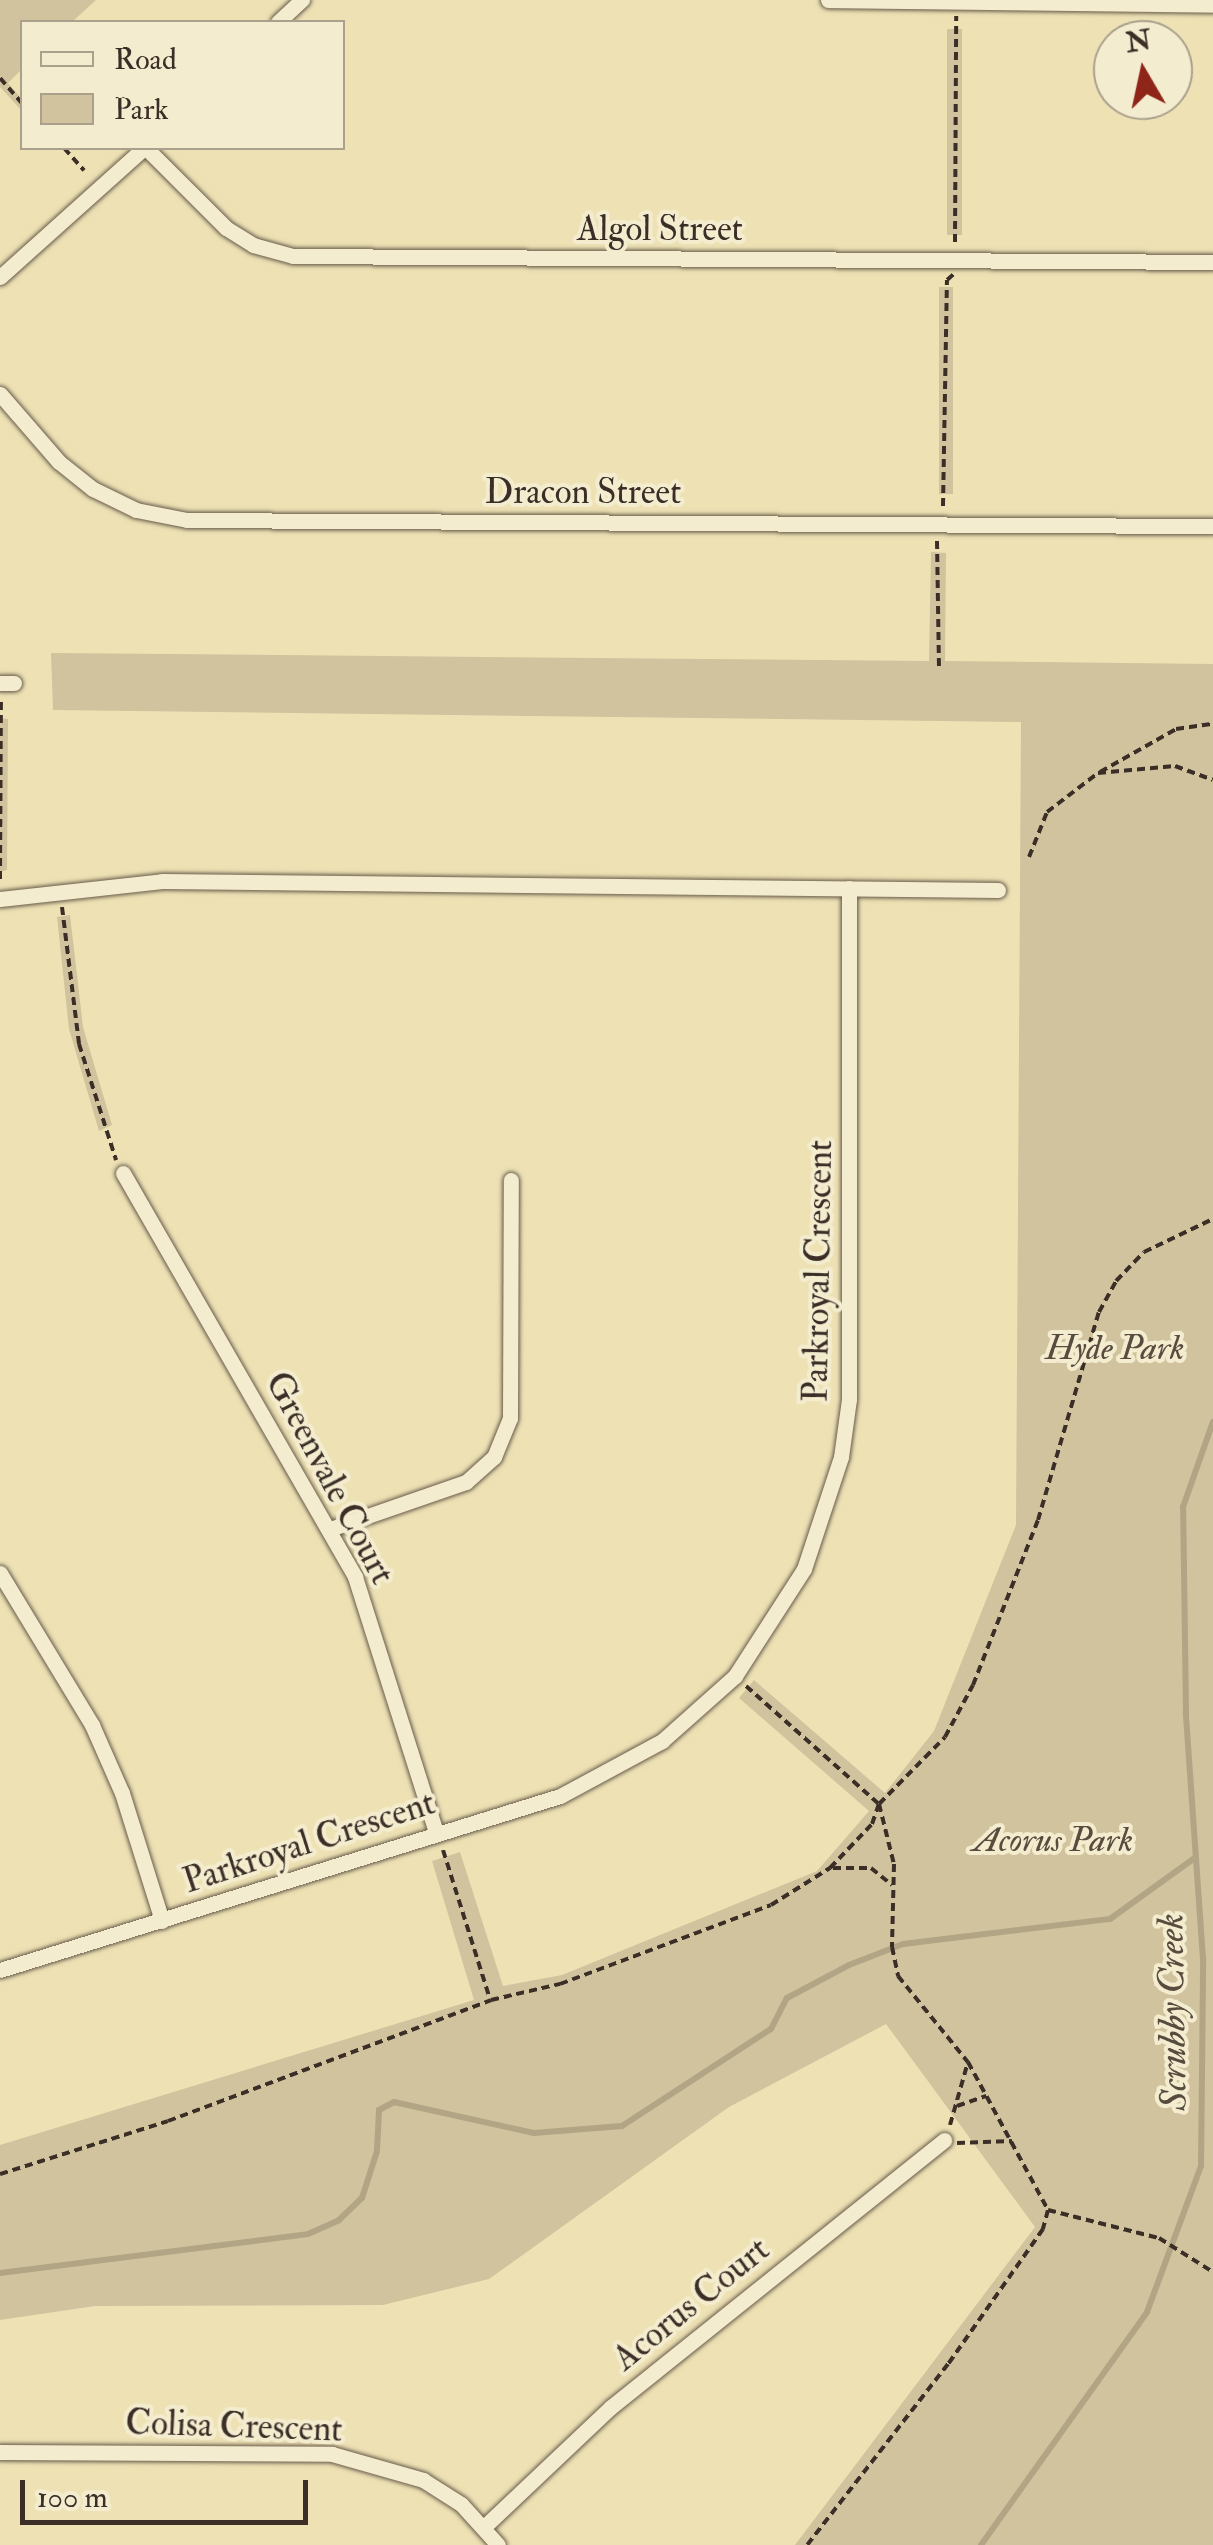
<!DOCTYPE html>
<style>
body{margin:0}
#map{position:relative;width:1213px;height:2545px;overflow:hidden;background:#eee2b5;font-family:"IM FELL Double Pica",serif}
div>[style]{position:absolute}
.green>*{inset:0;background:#d0c39d;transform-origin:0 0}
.stream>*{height:6px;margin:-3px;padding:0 3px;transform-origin:3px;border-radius:3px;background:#b1a585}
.path>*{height:4px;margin-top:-2px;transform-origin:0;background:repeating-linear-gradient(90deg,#3b2e27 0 8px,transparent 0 13px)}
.roads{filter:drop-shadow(0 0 2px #685b4a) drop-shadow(0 0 2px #685b4a)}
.minor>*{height:15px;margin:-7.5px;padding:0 7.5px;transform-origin:7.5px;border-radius:7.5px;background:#f4eccf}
span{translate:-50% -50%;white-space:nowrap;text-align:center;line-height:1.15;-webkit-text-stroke:8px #f4eccf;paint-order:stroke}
.street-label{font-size:35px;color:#3b2e27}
.park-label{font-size:35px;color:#594c3f;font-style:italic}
.water-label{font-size:38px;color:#584c3e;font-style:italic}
.legend{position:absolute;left:20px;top:20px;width:325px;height:130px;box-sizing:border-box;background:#f4eccf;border:2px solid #aaa08c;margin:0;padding:12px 18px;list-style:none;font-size:30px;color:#3b2e27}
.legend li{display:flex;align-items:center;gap:20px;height:50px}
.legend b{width:50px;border:2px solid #aaa08c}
.north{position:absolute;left:1093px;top:20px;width:100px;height:100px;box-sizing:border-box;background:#f4eccf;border:2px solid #aaa08c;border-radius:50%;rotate:351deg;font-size:28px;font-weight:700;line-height:40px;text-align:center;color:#3b2e27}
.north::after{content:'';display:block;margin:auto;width:35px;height:45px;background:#8f2418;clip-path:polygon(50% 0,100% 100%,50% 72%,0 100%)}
.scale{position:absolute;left:20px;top:2480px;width:288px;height:45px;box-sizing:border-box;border:5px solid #3b2e27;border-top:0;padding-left:12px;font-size:30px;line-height:35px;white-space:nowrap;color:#3b2e27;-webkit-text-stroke:8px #f4eccf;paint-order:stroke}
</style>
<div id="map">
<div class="green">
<i style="clip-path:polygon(0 0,96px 0,72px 22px,22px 22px,22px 69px,8px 83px,22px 99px,22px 111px,0 87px)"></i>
<i style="left:947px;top:29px;width:15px;height:206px"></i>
<i style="left:939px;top:287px;width:14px;height:207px"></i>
<i style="clip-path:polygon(931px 552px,946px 553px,945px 661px,1213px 664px,1213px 2545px,795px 2545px,1035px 2227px,886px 2024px,729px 2107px,489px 2279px,383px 2305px,95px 2306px,0 2320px,0 2145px,474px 2000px,432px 1861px,460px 1852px,503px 1986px,562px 1975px,817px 1871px,869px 1811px,739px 1698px,754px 1680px,885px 1793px,934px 1731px,1016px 1525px,1021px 722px,53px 710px,51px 653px,929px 661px)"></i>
<i style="clip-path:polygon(0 718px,8px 719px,7px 870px,0 872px)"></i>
<i style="clip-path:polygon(70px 915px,83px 1027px,112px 1125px,99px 1131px,69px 1029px,57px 917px)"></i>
</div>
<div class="stream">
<i style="left:0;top:2273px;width:310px;rotate:-7.2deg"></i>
<i style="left:308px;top:2234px;width:34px;rotate:-24deg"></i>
<i style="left:339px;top:2220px;width:32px;rotate:-44deg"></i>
<i style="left:362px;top:2198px;width:49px;rotate:-72.3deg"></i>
<i style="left:377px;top:2151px;width:41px;rotate:-87.2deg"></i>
<i style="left:379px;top:2110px;width:17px;rotate:-28deg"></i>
<i style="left:394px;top:2102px;width:143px;rotate:12.5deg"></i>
<i style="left:534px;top:2133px;width:88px;rotate:-4.5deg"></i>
<i style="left:622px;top:2126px;width:178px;rotate:-33.1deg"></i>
<i style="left:771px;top:2029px;width:35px;rotate:-63deg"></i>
<i style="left:787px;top:1998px;width:70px;rotate:-28deg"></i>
<i style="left:849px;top:1965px;width:58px;rotate:-21.3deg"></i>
<i style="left:903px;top:1944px;width:209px;rotate:-6.9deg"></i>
<i style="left:1110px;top:1919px;width:106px;rotate:-35.8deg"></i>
<i style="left:981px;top:2545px;width:286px;rotate:-54.5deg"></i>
<i style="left:1147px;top:2312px;width:156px;rotate:-69.7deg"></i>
<i style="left:1201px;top:2166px;width:207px;rotate:-89.4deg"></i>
<i style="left:1203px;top:1959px;width:247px;rotate:-94deg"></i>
<i style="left:1186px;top:1713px;width:206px;rotate:-90.8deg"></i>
<i style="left:1183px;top:1507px;width:90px;rotate:-70.6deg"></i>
</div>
<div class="path">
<i style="left:0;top:78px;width:33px;rotate:49deg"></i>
<i style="left:64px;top:148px;width:30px;rotate:48deg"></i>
<i style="left:955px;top:242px;width:226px;rotate:-89.7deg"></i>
<i style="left:943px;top:506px;width:226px;rotate:-89deg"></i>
<i style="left:947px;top:280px;width:9px;rotate:-41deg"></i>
<i style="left:937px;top:541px;width:127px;rotate:89.1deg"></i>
<i style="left:1100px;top:772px;width:87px;rotate:-29.5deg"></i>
<i style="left:1176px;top:729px;width:37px;rotate:-8deg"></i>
<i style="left:1029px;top:857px;width:48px;rotate:-68.2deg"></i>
<i style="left:1047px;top:812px;width:64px;rotate:-37.4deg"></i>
<i style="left:1098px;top:773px;width:77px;rotate:-5.2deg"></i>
<i style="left:1175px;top:766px;width:40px;rotate:20.2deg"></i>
<i style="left:0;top:879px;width:180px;rotate:-89.7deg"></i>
<i style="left:62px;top:907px;width:138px;rotate:82.9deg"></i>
<i style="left:79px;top:1044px;width:122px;rotate:72.3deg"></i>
<i style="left:746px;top:1686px;width:178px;rotate:41.6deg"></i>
<i style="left:879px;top:1804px;width:62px;rotate:76deg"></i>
<i style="left:894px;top:1864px;width:83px;rotate:91.4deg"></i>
<i style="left:892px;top:1947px;width:30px;rotate:78deg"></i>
<i style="left:898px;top:1976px;width:111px;rotate:50.9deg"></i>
<i style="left:968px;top:2062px;width:168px;rotate:61.6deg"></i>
<i style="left:1048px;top:2210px;width:20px;rotate:105deg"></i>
<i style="left:1043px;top:2229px;width:165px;rotate:125.1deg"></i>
<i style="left:948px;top:2364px;width:229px;rotate:127.9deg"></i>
<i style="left:443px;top:1850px;width:156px;rotate:72.5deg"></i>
<i style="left:833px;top:1868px;width:38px"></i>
<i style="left:871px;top:1868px;width:27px;rotate:39deg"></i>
<i style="left:957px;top:2106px;width:31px;rotate:-19deg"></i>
<i style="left:950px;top:2125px;width:66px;rotate:-74.1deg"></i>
<i style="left:957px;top:2143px;width:55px;rotate:-2.1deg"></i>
<i style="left:0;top:2174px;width:176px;rotate:-17.5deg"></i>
<i style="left:168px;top:2121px;width:345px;rotate:-20.5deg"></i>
<i style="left:491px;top:2000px;width:71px;rotate:-13.1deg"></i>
<i style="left:560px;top:1984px;width:225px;rotate:-20.5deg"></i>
<i style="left:771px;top:1905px;width:70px;rotate:-32.1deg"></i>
<i style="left:830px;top:1868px;width:61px;rotate:-46.3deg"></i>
<i style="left:872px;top:1824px;width:21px;rotate:-71deg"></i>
<i style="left:879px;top:1804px;width:94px;rotate:-45.4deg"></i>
<i style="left:945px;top:1737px;width:59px;rotate:-61.7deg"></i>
<i style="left:973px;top:1685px;width:177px;rotate:-68.5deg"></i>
<i style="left:1038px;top:1520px;width:217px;rotate:-73.7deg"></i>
<i style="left:1099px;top:1312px;width:35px;rotate:-61deg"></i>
<i style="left:1116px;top:1281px;width:40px;rotate:-46deg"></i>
<i style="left:1144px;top:1252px;width:76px;rotate:-25.6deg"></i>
<i style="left:1048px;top:2210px;width:114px;rotate:14.2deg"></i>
<i style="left:1159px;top:2238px;width:64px;rotate:32.2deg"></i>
</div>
<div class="roads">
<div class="minor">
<i style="left:828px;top:0;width:385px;rotate:0.7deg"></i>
<i style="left:278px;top:22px;width:33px;rotate:-43deg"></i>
<i style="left:146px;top:148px;width:113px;rotate:45deg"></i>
<i style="left:226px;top:228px;width:32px;rotate:32deg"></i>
<i style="left:253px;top:245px;width:41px;rotate:15.4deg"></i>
<i style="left:293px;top:256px;width:920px;rotate:0.37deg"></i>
<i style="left:0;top:277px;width:193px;rotate:-41.9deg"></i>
<i style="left:0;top:394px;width:90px;rotate:49.1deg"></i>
<i style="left:59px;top:462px;width:43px;rotate:38.5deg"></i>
<i style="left:93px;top:489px;width:48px;rotate:26deg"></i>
<i style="left:136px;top:510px;width:52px;rotate:11.1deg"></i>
<i style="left:187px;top:520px;width:1026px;rotate:0.34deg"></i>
<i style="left:0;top:683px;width:14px"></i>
<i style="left:0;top:899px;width:163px;rotate:-6.3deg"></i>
<i style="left:162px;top:881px;width:836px;rotate:0.62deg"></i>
<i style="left:123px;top:1173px;width:466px;rotate:60.1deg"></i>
<i style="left:355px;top:1577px;width:268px;rotate:72.4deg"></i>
<i style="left:330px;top:1529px;width:144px;rotate:-19.1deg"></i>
<i style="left:466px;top:1482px;width:38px;rotate:-42deg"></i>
<i style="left:494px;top:1457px;width:42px;rotate:-67.7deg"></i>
<i style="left:510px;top:1418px;width:238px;rotate:-89.8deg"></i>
<i style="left:0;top:1573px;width:178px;rotate:58.8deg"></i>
<i style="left:92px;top:1725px;width:74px;rotate:66.2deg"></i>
<i style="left:122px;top:1793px;width:134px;rotate:72.6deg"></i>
<i style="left:0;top:1970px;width:586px;rotate:-17.26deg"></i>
<i style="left:560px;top:1796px;width:116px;rotate:-28.3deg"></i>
<i style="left:662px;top:1741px;width:98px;rotate:-41.7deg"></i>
<i style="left:735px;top:1676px;width:127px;rotate:-57.2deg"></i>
<i style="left:804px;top:1569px;width:118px;rotate:-71.7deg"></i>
<i style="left:841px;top:1457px;width:59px;rotate:-82.1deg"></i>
<i style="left:849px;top:1399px;width:511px;rotate:-90deg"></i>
<i style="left:0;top:2452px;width:332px;rotate:0.3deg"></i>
<i style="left:332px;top:2454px;width:95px;rotate:15.9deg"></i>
<i style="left:423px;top:2480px;width:45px;rotate:32.3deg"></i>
<i style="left:461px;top:2504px;width:55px;rotate:47.9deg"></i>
<i style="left:485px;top:2526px;width:173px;rotate:-43.4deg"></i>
<i style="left:611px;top:2407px;width:427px;rotate:-38.7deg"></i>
</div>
</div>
<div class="street-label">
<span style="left:660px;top:229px">Algol Street</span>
<span style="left:583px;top:492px">Dracon Street</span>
<span style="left:818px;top:1271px;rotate:-89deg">Parkroyal Crescent</span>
<span style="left:330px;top:1478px;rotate:62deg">Greenvale Court</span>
<span style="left:309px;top:1842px;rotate:-18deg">Parkroyal Crescent</span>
<span style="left:691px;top:2304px;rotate:-39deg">Acorus Court</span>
<span style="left:234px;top:2426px;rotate:2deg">Colisa Crescent</span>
</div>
<div class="park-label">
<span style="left:1115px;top:1348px">Hyde Park</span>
<span style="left:1053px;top:1840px">Acorus Park</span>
</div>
<div class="water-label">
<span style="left:1173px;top:2012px;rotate:-91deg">Scrubby Creek</span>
</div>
<ul class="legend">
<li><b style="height:12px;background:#f4eccf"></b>Road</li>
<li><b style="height:28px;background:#d0c39d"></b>Park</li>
</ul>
<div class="north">N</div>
<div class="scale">100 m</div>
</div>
